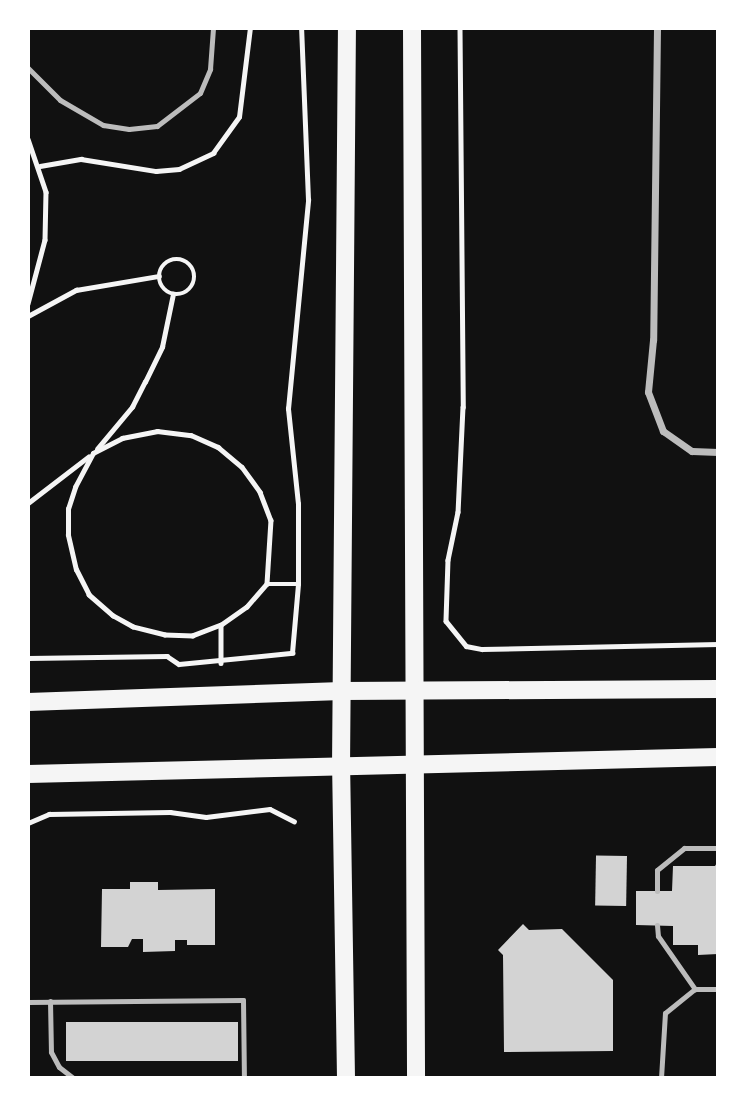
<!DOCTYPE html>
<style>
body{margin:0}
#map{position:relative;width:746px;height:1106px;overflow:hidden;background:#111;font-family:"PT Sans Narrow",sans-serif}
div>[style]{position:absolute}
.building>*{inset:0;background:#d3d3d3;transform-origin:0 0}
.path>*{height:4.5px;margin:-2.25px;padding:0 2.25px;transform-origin:2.25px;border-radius:2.25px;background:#f5f5f5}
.path>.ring{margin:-2.25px;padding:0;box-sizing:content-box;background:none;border:4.5px solid #f5f5f5;border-radius:50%}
.service>*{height:5px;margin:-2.5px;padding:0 2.5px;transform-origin:2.5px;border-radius:2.5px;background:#bcbcbc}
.minor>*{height:7px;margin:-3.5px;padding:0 3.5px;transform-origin:3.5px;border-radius:3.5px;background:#bcbcbc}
.primary>*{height:18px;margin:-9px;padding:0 9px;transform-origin:9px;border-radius:9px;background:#f5f5f5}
span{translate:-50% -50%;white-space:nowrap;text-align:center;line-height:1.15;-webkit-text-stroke:5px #fff;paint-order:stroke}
.frame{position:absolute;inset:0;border:30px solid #fff;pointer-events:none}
</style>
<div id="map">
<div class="building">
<i style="left:627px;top:856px;width:50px;height:31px;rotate:91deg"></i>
<i style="clip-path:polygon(718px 861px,718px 954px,698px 955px,698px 945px,673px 945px,673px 926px,636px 925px,636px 891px,672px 891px,673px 866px,715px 866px)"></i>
<i style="clip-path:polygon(130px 882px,158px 882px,158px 890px,215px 889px,215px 945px,187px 945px,187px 940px,175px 940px,175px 951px,143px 952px,143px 939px,132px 939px,128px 947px,101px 947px,102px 889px,130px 889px)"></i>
<i style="clip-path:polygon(523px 924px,529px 930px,562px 929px,613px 980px,613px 1051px,504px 1052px,503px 955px,498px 950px)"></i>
<i style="left:66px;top:1022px;width:172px;height:39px"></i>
</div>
<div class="path">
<i style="left:460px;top:28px;width:379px;rotate:89.5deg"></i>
<i style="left:463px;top:407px;width:105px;rotate:92.7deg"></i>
<i style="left:458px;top:512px;width:49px;rotate:101.8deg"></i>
<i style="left:448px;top:560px;width:61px;rotate:91.9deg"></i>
<i style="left:446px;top:621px;width:32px;rotate:51deg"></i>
<i style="left:466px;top:646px;width:16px;rotate:11deg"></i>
<i style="left:482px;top:649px;width:236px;rotate:-1.2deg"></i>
<i style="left:28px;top:139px;width:56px;rotate:71.2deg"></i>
<i style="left:46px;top:192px;width:48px;rotate:91.2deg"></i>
<i style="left:45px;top:240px;width:66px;rotate:104.9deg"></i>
<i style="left:40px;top:166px;width:42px;rotate:-9.7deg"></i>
<i style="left:81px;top:159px;width:76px;rotate:9.1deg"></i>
<i style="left:156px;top:171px;width:23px;rotate:-5deg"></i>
<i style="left:179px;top:169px;width:38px;rotate:-25deg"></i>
<i style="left:213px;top:153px;width:44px;rotate:-54.2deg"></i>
<i style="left:239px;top:117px;width:90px;rotate:-83deg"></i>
<i class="ring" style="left:159px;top:259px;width:31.5px;height:31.5px"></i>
<i style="left:28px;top:316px;width:55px;rotate:-28.4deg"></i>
<i style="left:76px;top:290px;width:84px;rotate:-9.6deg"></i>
<i style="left:157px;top:431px;width:34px;rotate:7deg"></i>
<i style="left:191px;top:435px;width:30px;rotate:24deg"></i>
<i style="left:218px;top:447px;width:31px;rotate:40deg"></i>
<i style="left:242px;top:467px;width:31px;rotate:54deg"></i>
<i style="left:260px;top:492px;width:30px;rotate:69deg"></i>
<i style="left:271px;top:520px;width:64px;rotate:93.6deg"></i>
<i style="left:267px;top:584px;width:30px;rotate:131deg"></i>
<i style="left:247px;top:607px;width:32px;rotate:145deg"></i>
<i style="left:221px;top:625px;width:30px;rotate:159deg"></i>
<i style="left:193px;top:636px;width:28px;rotate:-178deg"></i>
<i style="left:165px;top:635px;width:33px;rotate:-166deg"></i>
<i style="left:133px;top:627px;width:23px;rotate:-151deg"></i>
<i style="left:113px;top:616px;width:32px;rotate:-139deg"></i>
<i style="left:89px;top:595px;width:28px;rotate:-117deg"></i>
<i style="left:76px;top:570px;width:36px;rotate:-103deg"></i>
<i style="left:68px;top:535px;width:26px;rotate:-90deg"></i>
<i style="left:68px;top:509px;width:23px;rotate:-72deg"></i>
<i style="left:75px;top:487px;width:38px;rotate:-62deg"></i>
<i style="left:93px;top:453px;width:33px;rotate:-27deg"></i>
<i style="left:122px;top:438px;width:36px;rotate:-11deg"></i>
<i style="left:97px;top:449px;width:55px;rotate:-50.2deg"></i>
<i style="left:132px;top:407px;width:28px;rotate:-63deg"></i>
<i style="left:145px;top:382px;width:39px;rotate:-64deg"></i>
<i style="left:162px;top:347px;width:54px;rotate:-78.3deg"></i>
<i style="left:28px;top:503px;width:76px;rotate:-37.5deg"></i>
<i style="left:267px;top:584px;width:31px"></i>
<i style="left:221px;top:625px;width:38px;rotate:90deg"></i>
<i style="left:28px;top:658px;width:139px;rotate:-0.8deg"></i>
<i style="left:167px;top:656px;width:14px;rotate:34deg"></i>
<i style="left:179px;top:664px;width:114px;rotate:-5.6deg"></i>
<i style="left:292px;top:653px;width:69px;rotate:-85deg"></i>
<i style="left:298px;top:584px;width:80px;rotate:-90deg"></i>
<i style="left:298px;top:504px;width:96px;rotate:-96deg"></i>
<i style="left:288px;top:409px;width:210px;rotate:-84.5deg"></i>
<i style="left:308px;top:200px;width:172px;rotate:-92.3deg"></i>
<i style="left:28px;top:823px;width:23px;rotate:-23deg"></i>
<i style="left:49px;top:814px;width:121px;rotate:-0.9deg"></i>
<i style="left:170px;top:812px;width:36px;rotate:8deg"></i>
<i style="left:206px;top:817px;width:64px;rotate:-7.1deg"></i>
<i style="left:270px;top:809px;width:27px;rotate:27deg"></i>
</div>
<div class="service">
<i style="left:28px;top:68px;width:45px;rotate:45deg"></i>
<i style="left:60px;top:100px;width:50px;rotate:30.2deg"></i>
<i style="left:103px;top:125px;width:26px;rotate:9deg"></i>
<i style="left:129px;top:129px;width:28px;rotate:-6deg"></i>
<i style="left:157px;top:126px;width:54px;rotate:-37.5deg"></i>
<i style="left:200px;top:93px;width:26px;rotate:-67deg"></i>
<i style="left:210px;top:69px;width:41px;rotate:-85.8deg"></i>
<i style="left:657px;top:891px;width:21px;rotate:-90deg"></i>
<i style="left:657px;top:870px;width:35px;rotate:-39deg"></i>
<i style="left:684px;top:848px;width:34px"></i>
<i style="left:657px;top:925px;width:11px;rotate:85deg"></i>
<i style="left:658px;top:936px;width:65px;rotate:55.1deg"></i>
<i style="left:50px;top:1001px;width:51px;rotate:88.9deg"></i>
<i style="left:51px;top:1052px;width:17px;rotate:62deg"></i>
<i style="left:59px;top:1067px;width:18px;rotate:38deg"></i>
<i style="left:28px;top:1002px;width:215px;rotate:-0.5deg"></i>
<i style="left:243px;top:1000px;width:78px;rotate:89.3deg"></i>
<i style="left:661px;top:1078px;width:65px;rotate:-86.5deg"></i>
<i style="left:665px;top:1013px;width:38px;rotate:-39deg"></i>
<i style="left:695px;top:989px;width:23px"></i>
</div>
<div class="minor">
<i style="left:657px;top:28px;width:312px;rotate:90.7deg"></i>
<i style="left:653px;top:340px;width:52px;rotate:95.5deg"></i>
<i style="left:648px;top:392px;width:42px;rotate:69deg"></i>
<i style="left:663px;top:431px;width:35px;rotate:35deg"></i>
<i style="left:692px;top:451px;width:26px;rotate:2deg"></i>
</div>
<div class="primary">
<i style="left:412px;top:28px;width:1050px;rotate:89.78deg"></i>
<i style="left:28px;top:702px;width:314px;rotate:-2deg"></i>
<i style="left:342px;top:691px;width:376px;rotate:-0.3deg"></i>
<i style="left:28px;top:774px;width:690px;rotate:-1.41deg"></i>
<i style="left:346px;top:1078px;width:309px;rotate:-90.9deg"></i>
<i style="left:341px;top:769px;width:741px;rotate:-89.54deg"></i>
</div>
<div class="frame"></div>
</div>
